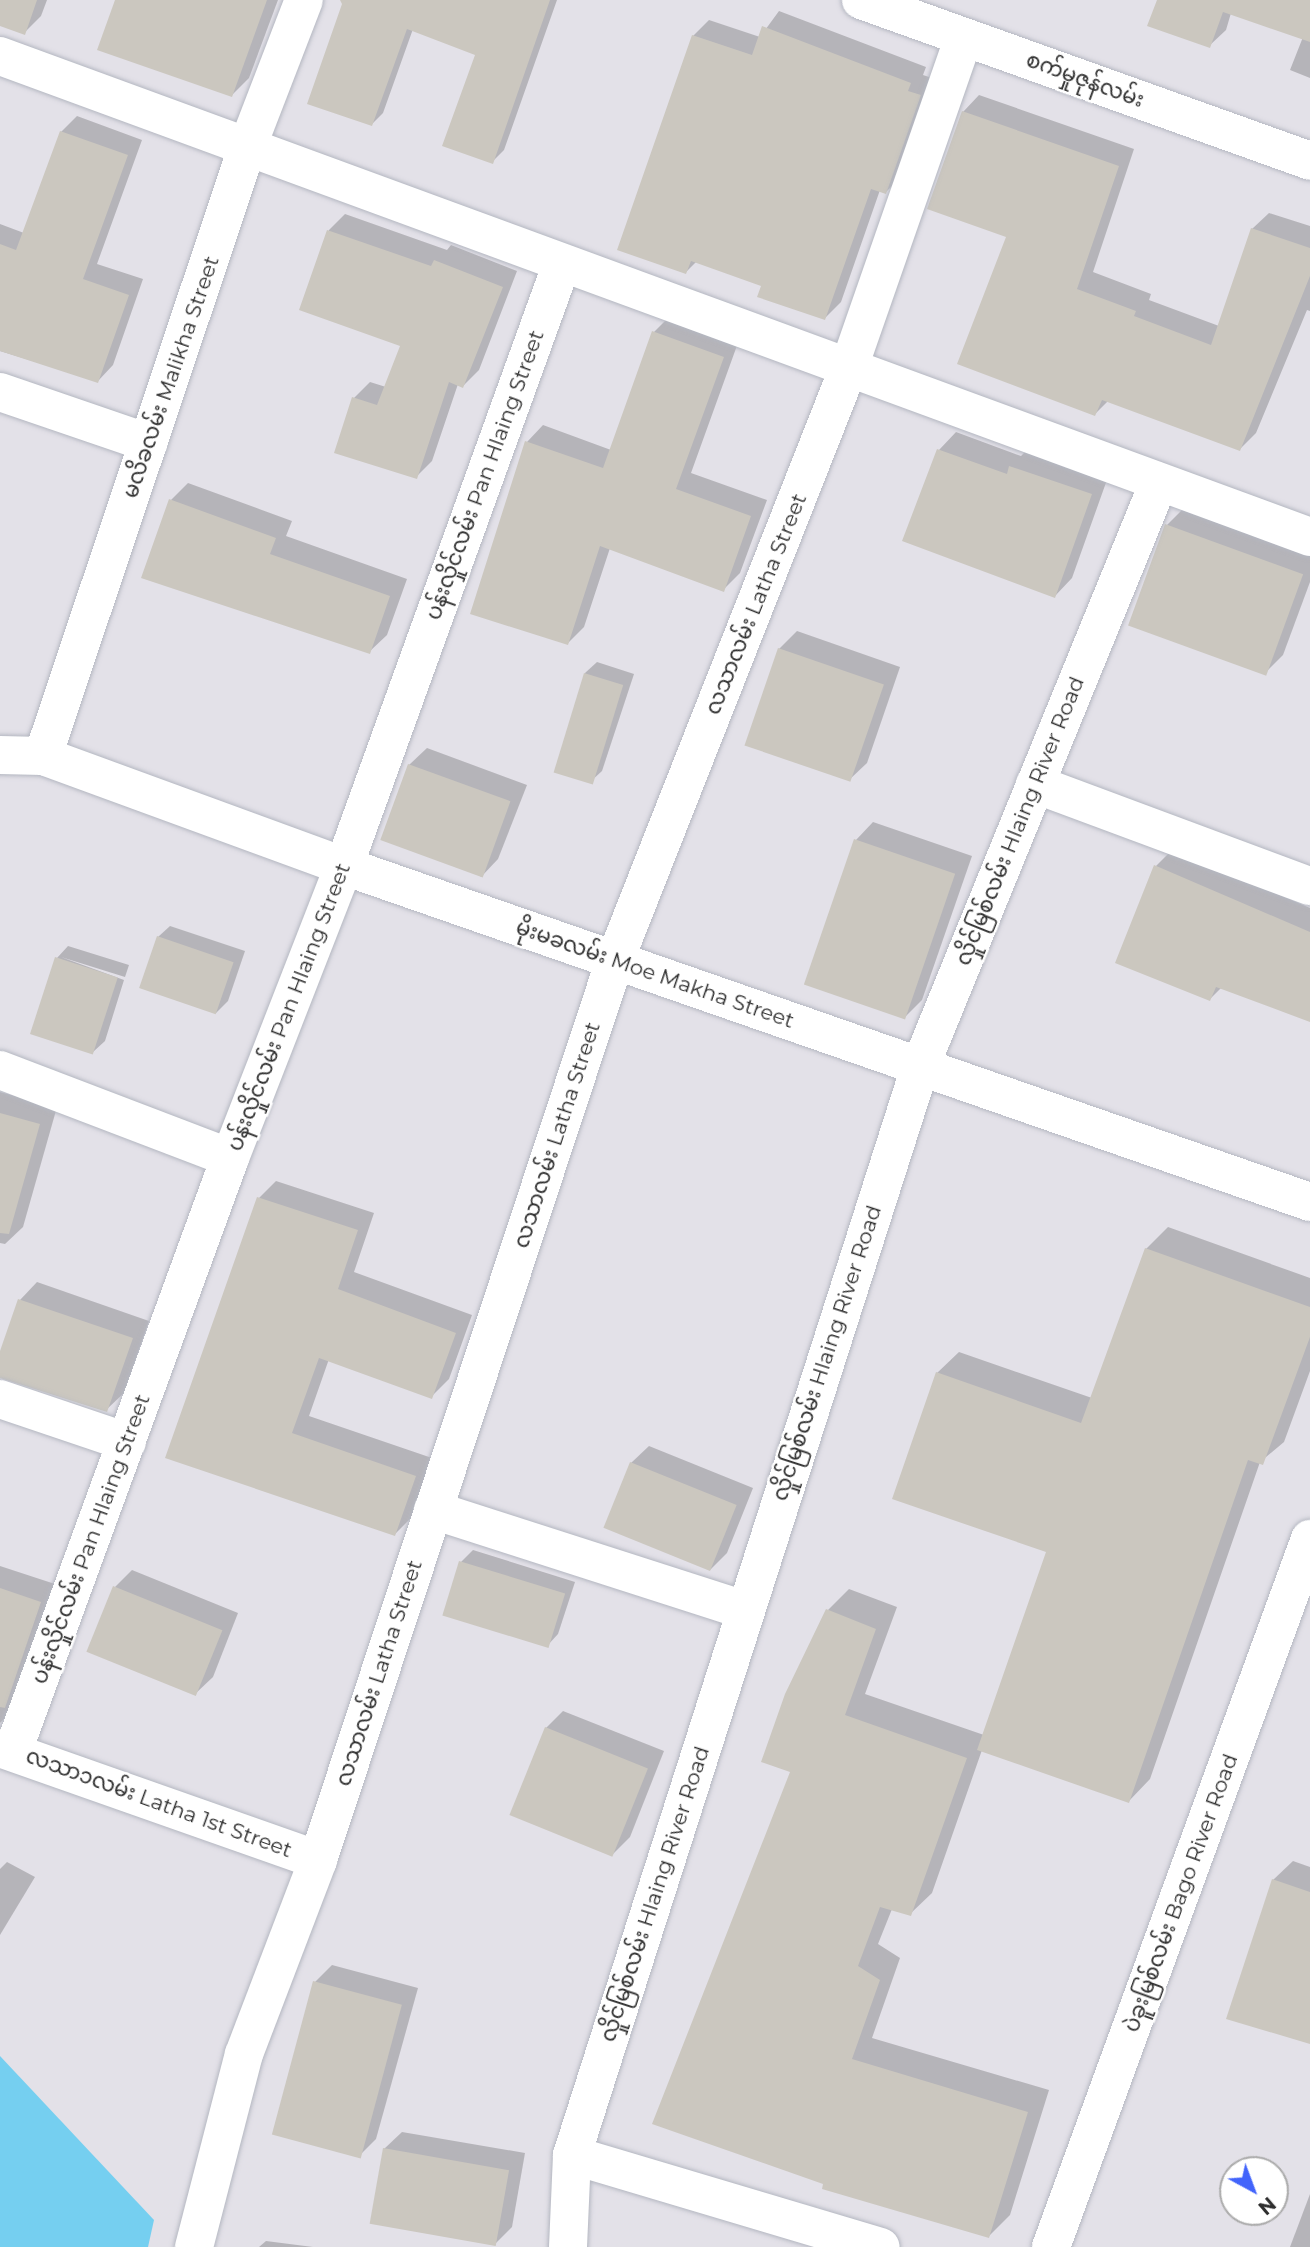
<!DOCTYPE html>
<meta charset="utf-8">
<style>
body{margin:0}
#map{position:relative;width:1310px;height:2247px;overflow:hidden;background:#efe9e1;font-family:Montserrat,"Noto Sans Myanmar",sans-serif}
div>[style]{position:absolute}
.industrial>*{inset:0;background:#e3e1e8}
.water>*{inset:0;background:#75cff0}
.shadow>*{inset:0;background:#0003}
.building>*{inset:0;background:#cbc7bf;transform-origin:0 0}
.roads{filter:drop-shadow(0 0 2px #b4b7c1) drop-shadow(0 0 2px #b4b7c1)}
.street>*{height:38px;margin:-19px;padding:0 19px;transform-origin:19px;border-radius:19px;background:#fff}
.secondary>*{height:38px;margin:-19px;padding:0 19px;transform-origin:19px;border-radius:19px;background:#fff}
span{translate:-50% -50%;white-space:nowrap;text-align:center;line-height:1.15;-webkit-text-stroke:5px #fff;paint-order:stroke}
.street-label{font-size:21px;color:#2e2e2e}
.north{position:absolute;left:1219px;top:2156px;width:70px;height:70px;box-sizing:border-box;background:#fff;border:2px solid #ababab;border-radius:50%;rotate:139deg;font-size:19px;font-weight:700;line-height:28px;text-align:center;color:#2e2e2e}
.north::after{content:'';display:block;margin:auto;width:24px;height:32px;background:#4264fb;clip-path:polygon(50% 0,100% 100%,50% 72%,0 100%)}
</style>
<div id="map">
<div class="industrial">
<i style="clip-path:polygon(evenodd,0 0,1310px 0,1310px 2247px,0 2247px,0 0,1233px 2170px,1275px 2170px,1275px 2212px,1233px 2212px,1233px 2170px)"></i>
</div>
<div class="water">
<i style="clip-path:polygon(0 2056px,154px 2220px,148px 2247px,0 2247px)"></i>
</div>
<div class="shadow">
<i style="clip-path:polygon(0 0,47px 0,41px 16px,24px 33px,0 25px)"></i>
<i style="clip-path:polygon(116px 0,278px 0,249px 78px,232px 95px)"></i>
<i style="clip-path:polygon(346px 0,557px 0,504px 150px,492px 162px,478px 54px,413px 29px,383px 113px,372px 124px)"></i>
<i style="clip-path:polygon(1159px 0,1310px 0,1310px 78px,1290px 70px,1303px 37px,1231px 13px,1226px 30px,1209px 46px)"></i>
<i style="clip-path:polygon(779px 11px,926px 67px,923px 75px,935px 79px,902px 176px,886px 192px,880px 190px,841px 302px,825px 318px,763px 285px,697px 261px,686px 272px,693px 36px,709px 20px,760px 37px)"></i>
<i style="clip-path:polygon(979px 95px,1134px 149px,1093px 272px,1151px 294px,1149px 300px,1219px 326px,1252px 229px,1269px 213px,1310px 226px,1310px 311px,1307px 310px,1256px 433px,1240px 449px,1109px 400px,1095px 414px,1008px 235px,963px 112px)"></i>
<i style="clip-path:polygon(77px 116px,142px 140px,97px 264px,143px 279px,113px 365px,98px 381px,0 351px,0 224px,24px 233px,61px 132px)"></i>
<i style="clip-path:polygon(345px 214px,447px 250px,451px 245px,517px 271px,479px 370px,463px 386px,458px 384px,432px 461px,416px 477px,354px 398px,370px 382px,386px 387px,403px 345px,301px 309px,329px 230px)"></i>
<i style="clip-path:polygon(670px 316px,739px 340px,691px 473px,767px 500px,740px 573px,723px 590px,610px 548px,584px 627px,568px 643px,527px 442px,543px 425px,611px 450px,654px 332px)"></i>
<i style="clip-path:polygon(956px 432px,1021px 456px,1028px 449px,1108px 477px,1072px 578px,1055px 596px,939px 450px)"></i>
<i style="clip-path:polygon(188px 483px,292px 521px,286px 536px,407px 579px,387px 635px,369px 652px,171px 500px)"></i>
<i style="clip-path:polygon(1184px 508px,1310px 553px,1310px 582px,1283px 655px,1266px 672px,1167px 525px)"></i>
<i style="clip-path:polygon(797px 631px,900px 667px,867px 763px,849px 780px,779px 649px)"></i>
<i style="clip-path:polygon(597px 662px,634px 674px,602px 771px,590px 782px,585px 673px)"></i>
<i style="clip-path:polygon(427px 748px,527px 785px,498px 859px,481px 877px,409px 765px)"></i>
<i style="clip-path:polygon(873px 822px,972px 856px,922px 1000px,905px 1017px,856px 840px)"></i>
<i style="clip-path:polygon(1173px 849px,1310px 908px,1310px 1020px,1222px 987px,1210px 999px,1156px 866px)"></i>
<i style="clip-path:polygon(170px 926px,245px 951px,228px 1001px,216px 1013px,158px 937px)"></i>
<i style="clip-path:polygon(68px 946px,129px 965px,125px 977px,61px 957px,124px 980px,105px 1041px,93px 1052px,57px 958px)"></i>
<i style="clip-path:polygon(0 1092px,57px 1107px,23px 1227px,5px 1244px,0 1243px)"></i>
<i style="clip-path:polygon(276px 1181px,374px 1213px,354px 1272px,472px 1315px,449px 1379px,431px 1397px,329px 1359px,309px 1416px,432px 1458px,412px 1517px,395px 1534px,167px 1456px,259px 1198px)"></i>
<i style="clip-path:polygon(1168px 1227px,1310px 1278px,1310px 1371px,1284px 1442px,1260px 1462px,1150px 1779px,1129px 1801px,982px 1750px,932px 1893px,910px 1914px,892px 1909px,878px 1944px,900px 1958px,872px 2038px,1049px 2090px,1010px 2215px,989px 2236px,824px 2187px,792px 1771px,828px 1610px,849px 1589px,897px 1607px,865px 1694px,984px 1735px,1048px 1550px,937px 1373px,959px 1352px,1092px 1398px,1146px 1249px)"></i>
<i style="clip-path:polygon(37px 1282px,149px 1321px,124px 1393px,106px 1410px,0 1377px,0 1356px,20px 1300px)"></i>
<i style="clip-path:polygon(649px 1446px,753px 1488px,727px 1553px,710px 1570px,631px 1463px)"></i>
<i style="clip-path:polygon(473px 1550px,575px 1582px,558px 1634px,547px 1646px,461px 1562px)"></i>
<i style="clip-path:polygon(0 1566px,58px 1585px,16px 1707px,0 1723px)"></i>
<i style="clip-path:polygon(132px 1570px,238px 1613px,213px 1677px,195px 1694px,115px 1587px)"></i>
<i style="clip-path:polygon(563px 1711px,664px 1751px,630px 1837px,613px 1854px,546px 1728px)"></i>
<i style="clip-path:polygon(1293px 1861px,1310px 1867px,1310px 2042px,1273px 1880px)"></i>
<i style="clip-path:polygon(7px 1862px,35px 1877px,0 1935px,0 1869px)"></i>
<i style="clip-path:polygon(332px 1965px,418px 1988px,376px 2139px,359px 2156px,315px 1982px)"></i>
<i style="clip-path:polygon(402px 2132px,525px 2153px,512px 2227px,495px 2244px,384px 2149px)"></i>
<i style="clip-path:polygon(1310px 2194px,1310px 2247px,1290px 2247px)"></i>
<i style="clip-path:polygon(266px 2241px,313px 2247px,259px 2247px)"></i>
</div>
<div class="building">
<i style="clip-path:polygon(0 0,37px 0,25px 35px,0 26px)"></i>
<i style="clip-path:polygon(115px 0,267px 0,232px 97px,97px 50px)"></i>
<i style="clip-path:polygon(340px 0,550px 0,493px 164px,442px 146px,475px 55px,407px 29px,372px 126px,307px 104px,342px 4px)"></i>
<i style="clip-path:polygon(1157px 0,1310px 0,1310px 42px,1223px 12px,1210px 48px,1147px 26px)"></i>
<i style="clip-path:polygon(762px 26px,911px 83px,908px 91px,921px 95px,886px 194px,871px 189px,825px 320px,757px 297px,761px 286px,691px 261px,686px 274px,617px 250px,692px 35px,752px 55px)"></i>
<i style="clip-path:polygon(962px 111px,1119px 166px,1077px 289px,1136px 311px,1134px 316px,1211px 345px,1251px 228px,1310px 248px,1310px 276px,1240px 451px,1102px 400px,1095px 416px,957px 364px,1006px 237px,927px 209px)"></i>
<i style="clip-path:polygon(60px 131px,128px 155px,83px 279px,129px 295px,98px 383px,0 351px,0 244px,16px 250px)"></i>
<i style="clip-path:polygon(327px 230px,431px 266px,434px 260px,503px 287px,463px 388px,449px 382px,417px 479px,334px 453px,352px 397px,377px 405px,400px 346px,299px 310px)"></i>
<i style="clip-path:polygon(652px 331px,724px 357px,676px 489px,751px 516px,724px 592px,600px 546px,568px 645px,470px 614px,525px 441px,603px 468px)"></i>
<i style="clip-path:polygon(937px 449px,1007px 474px,1009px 466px,1092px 494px,1055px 598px,902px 541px)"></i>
<i style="clip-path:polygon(169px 499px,276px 538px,270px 554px,390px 596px,370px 654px,141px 578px)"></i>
<i style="left:1165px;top:524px;width:147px;height:108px;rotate:20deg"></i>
<i style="left:778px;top:648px;width:112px;height:103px;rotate:19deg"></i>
<i style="left:584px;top:673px;width:41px;height:104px;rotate:17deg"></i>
<i style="left:408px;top:764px;width:109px;height:81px;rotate:20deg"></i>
<i style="left:854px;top:839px;width:107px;height:154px;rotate:19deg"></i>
<i style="clip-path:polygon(1154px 865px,1310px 932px,1310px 1022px,1216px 987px,1210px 1001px,1115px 963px)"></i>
<i style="left:157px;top:936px;width:81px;height:55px;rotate:19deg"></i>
<i style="left:55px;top:957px;width:66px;height:81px;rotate:18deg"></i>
<i style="clip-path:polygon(0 1113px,40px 1124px,9px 1234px,0 1233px)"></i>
<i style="clip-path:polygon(257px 1197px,358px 1230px,338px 1289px,456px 1333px,432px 1399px,319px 1358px,292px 1433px,416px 1476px,395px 1536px,165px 1458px)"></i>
<i style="clip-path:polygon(1145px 1248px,1310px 1307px,1310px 1337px,1263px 1465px,1248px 1460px,1129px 1803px,977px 1750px,1046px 1552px,892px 1499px,936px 1372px,1081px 1423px)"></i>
<i style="clip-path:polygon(18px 1299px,133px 1338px,107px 1412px,0 1378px,0 1351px)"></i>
<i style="left:630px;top:1462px;width:115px;height:71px;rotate:22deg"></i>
<i style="left:459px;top:1561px;width:111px;height:57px;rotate:17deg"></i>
<i style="left:113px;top:1586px;width:118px;height:71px;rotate:22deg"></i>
<i style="clip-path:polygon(0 1588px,41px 1602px,5px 1708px,0 1707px)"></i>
<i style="clip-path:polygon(826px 1609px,876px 1629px,845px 1715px,967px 1758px,911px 1916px,880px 1907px,858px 1966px,880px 1980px,852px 2059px,1028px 2112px,989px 2238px,822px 2189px,823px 2184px,652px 2124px,790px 1772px,761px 1762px,785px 1694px)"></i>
<i style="left:545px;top:1727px;width:111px;height:95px;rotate:22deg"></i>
<i style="clip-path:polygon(1272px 1879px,1310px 1892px,1310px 2044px,1226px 2019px)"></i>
<i style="left:313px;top:1981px;width:92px;height:159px;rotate:15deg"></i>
<i style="left:383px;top:2148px;width:128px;height:77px;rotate:10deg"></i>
</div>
<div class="roads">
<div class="street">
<i style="left:0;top:56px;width:1396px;rotate:20.16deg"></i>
<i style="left:0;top:392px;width:157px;rotate:18.9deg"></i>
<i style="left:0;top:755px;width:43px;rotate:1.3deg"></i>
<i style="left:43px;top:756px;width:320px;rotate:20.1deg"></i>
<i style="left:344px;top:866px;width:1023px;rotate:19.18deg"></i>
<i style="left:43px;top:756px;width:644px;rotate:-71.45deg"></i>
<i style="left:248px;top:145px;width:155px;rotate:-68.9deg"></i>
<i style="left:1035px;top:784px;width:293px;rotate:20.4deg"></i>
<i style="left:0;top:1070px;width:246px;rotate:20.9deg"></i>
<i style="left:0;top:1399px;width:134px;rotate:18.7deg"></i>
<i style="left:433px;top:1510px;width:328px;rotate:17.8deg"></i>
<i style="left:0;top:1748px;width:337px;rotate:19.4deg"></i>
<i style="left:13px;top:1751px;width:631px;rotate:-69.9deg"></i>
<i style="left:230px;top:1158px;width:313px;rotate:-68.7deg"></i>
<i style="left:344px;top:866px;width:641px;rotate:-70.12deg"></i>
<i style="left:572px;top:2155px;width:322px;rotate:16.6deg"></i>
<i style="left:194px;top:2247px;width:199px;rotate:-75.5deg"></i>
<i style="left:244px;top:2054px;width:208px;rotate:-69.1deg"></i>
<i style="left:318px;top:1860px;width:948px;rotate:-71.74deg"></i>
<i style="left:615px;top:960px;width:637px;rotate:-68.47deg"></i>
<i style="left:849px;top:367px;width:349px;rotate:-70.8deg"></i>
<i style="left:568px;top:2247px;width:92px;rotate:-87.5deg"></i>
<i style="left:572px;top:2155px;width:1142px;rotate:-72.26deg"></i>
<i style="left:920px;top:1067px;width:632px;rotate:-67.78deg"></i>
<i style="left:1051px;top:2247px;width:754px;rotate:-69.91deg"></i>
</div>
<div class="secondary">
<i style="left:861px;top:0;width:477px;rotate:19.7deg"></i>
</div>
</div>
<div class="street-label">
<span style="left:1085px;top:80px;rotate:20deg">စက်မှုဇုန်လမ်း</span>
<span style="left:171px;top:377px;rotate:-71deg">မလိခလမ်း Malikha Street</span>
<span style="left:485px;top:475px;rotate:-70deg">ပန်းလှိုင်လမ်း Pan Hlaing Street</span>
<span style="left:756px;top:604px;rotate:-68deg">လသာလမ်း Latha Street</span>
<span style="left:1020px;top:821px;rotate:-68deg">လှိုင်မြစ်လမ်း Hlaing River Road</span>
<span style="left:655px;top:974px;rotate:19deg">မိုးမခလမ်း Moe Makha Street</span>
<span style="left:289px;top:1007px;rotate:-69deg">ပန်းလှိုင်လမ်း Pan Hlaing Street</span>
<span style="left:557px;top:1135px;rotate:-72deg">လသာလမ်း Latha Street</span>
<span style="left:827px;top:1353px;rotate:-72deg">လှိုင်မြစ်လမ်း Hlaing River Road</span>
<span style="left:91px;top:1539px;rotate:-70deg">ပန်းလှိုင်လမ်း Pan Hlaing Street</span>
<span style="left:379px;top:1673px;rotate:-72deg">လသာလမ်း Latha Street</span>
<span style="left:159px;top:1803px;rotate:20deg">လသာ၁လမ်း Latha 1st Street</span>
<span style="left:1181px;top:1893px;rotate:-70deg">ပဲခူးမြစ်လမ်း Bago River Road</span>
<span style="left:655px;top:1894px;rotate:-72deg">လှိုင်မြစ်လမ်း Hlaing River Road</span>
</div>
<div class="north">N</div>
</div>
